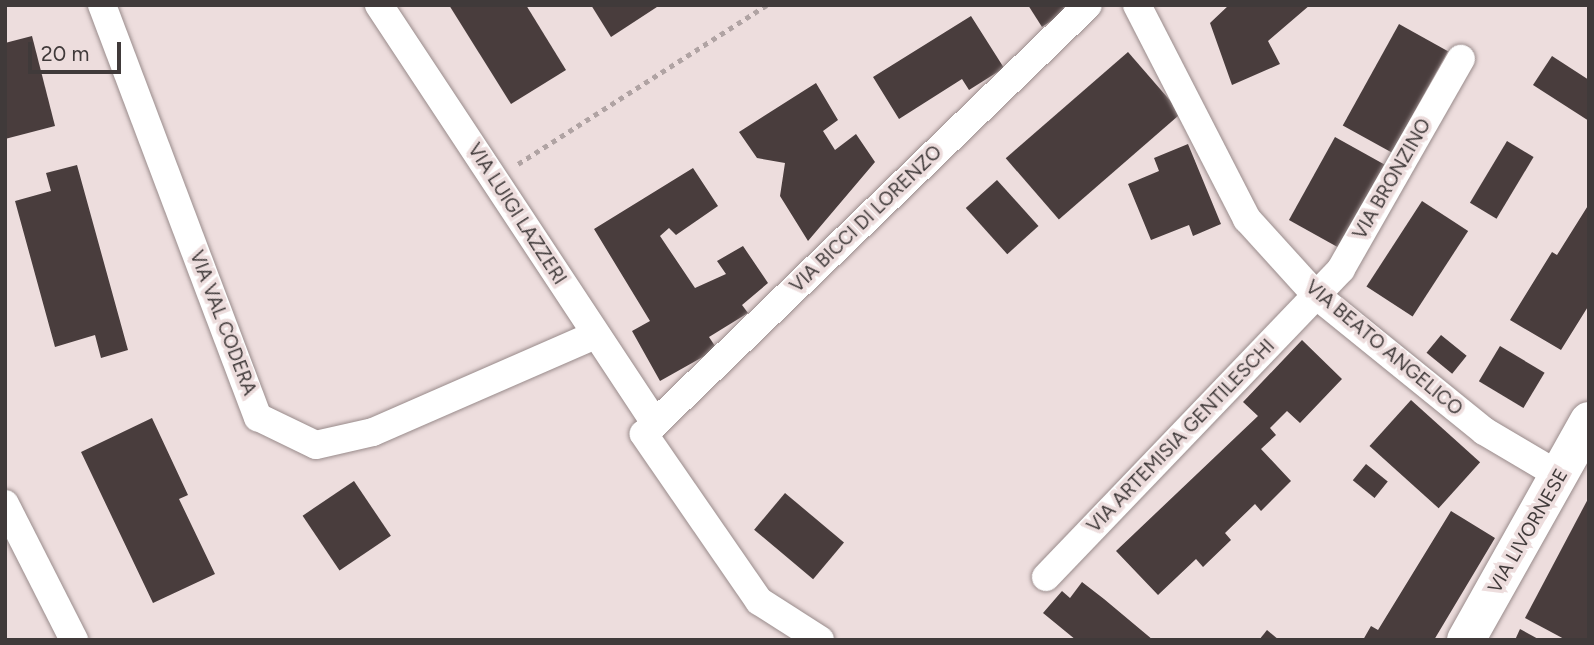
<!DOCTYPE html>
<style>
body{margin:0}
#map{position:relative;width:1594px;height:645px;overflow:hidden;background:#eddddd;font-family:Figtree,sans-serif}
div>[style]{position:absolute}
.building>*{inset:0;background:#493d3d;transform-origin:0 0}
.path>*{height:4.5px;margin-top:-2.25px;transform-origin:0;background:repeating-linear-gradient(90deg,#b0a3a3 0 5px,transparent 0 10px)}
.roads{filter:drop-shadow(0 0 2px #998b8b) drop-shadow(0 0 2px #998b8b)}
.street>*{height:28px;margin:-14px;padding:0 14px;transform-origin:14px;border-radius:14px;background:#fff}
.primary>*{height:38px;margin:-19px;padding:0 19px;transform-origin:19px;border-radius:19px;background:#fff}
span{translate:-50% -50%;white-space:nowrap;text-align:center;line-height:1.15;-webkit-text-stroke:7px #eddddd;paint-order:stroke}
.street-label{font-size:19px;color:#403a3a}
.frame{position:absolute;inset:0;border:7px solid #403a3a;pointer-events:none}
.scale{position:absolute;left:28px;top:42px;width:93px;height:32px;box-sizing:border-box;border:4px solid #403a3a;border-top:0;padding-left:9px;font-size:21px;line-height:24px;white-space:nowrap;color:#403a3a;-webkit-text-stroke:5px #eddddd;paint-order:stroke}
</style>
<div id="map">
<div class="building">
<i style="clip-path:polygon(449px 5px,526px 5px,566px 70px,511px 104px)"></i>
<i style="clip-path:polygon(591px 5px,660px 5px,611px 37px)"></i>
<i style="clip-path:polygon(1028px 5px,1062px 5px,1066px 11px,1042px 27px)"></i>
<i style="clip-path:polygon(1229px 5px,1310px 5px,1268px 41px,1280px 64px,1232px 85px,1210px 23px)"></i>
<i style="clip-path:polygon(971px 16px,1004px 68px,969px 90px,962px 79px,899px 119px,873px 77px)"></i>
<i style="left:1399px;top:24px;width:56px;height:116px;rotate:29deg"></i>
<i style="clip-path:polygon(32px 36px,55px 126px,5px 139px,5px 43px)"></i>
<i style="left:1128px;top:52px;width:81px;height:162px;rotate:49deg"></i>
<i style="clip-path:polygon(1552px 56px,1589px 80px,1589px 121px,1533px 85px)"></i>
<i style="clip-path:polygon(816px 83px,838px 120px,823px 131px,835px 150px,856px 134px,875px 162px,808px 241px,780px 196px,785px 163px,757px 158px,739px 132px)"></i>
<i style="left:1335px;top:137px;width:57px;height:95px;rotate:29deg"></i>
<i style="left:1507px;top:141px;width:31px;height:72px;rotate:31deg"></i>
<i style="clip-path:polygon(1188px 144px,1221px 224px,1193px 236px,1189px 225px,1151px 240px,1128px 184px,1159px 171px,1154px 158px)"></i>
<i style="clip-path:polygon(77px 165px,128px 350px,101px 358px,95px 335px,55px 347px,15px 201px,51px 191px,46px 173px)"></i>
<i style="clip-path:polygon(693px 168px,718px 206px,676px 235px,669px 228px,660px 236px,695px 288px,726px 274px,717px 261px,743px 246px,768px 283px,742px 305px,748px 313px,709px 337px,717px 349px,660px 381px,632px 331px,650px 321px,594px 229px)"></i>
<i style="left:997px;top:180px;width:62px;height:42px;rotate:48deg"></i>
<i style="left:1422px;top:201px;width:55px;height:102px;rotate:33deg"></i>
<i style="clip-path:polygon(1589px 204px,1589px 305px,1561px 350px,1510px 320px,1552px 252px,1557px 255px)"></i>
<i style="left:1441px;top:335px;width:33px;height:23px;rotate:39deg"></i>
<i style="clip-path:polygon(1302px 340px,1342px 379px,1300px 423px,1287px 411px,1270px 428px,1276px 435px,1261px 449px,1291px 481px,1261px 511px,1255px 504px,1225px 533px,1231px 540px,1203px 567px,1196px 559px,1158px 595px,1116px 551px,1258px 416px,1243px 402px)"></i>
<i style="left:1500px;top:346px;width:52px;height:41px;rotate:31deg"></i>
<i style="left:1411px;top:400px;width:93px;height:62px;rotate:42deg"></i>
<i style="clip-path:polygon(152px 418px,188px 495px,179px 499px,215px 574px,153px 603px,81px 452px)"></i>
<i style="left:1366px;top:464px;width:28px;height:21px;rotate:39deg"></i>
<i style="left:354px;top:481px;width:66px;height:62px;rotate:56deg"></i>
<i style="left:785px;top:493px;width:77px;height:48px;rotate:40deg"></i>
<i style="clip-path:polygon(1589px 497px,1589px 640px,1566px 640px,1525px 618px)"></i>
<i style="clip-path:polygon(1451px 511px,1495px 538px,1434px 640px,1363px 640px,1371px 626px,1378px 630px)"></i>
<i style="clip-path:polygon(1082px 582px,1104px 599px,1153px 640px,1076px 640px,1043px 613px,1062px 591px,1070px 598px)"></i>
<i style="clip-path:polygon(1520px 629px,1540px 640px,1515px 640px)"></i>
<i style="clip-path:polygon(1267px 630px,1279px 640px,1259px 640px)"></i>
</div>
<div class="path">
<i style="left:518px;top:164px;width:295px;rotate:-32.6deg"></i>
</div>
<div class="roads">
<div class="street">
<i style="left:102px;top:5px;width:441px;rotate:69.3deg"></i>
<i style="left:258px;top:417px;width:64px;rotate:25.8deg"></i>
<i style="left:316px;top:445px;width:58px;rotate:-12.8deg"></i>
<i style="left:373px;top:432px;width:242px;rotate:-23.6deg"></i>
<i style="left:379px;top:5px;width:501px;rotate:56.56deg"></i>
<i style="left:1137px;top:5px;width:241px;rotate:62.8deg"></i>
<i style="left:1247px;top:219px;width:103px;rotate:47.8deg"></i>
<i style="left:1316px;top:295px;width:216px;rotate:39deg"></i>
<i style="left:1484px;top:431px;width:88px;rotate:30.6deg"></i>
<i style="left:5px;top:504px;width:153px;rotate:63.1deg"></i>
<i style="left:1046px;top:577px;width:426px;rotate:-46.2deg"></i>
<i style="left:1341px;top:269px;width:242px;rotate:-60.3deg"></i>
<i style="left:820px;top:640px;width:72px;rotate:-147.4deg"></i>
<i style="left:759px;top:601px;width:203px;rotate:-124.6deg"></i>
<i style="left:644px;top:434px;width:617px;rotate:-44.02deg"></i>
</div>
<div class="primary">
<i style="left:1466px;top:640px;width:251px;rotate:-60.7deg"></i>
</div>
</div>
<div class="street-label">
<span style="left:1392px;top:179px;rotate:-60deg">VIA BRONZINO</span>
<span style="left:517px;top:214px;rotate:57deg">VIA LUIGI LAZZERI</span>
<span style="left:866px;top:219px;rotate:-44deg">VIA BICCI DI LORENZO</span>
<span style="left:223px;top:323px;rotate:69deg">VIA VAL CODERA</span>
<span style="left:1384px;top:348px;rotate:40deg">VIA BEATO ANGELICO</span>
<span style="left:1181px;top:436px;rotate:-46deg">VIA ARTEMISIA GENTILESCHI</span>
<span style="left:1528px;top:531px;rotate:-60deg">VIA LIVORNESE</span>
</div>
<div class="frame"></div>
<div class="scale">20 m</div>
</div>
